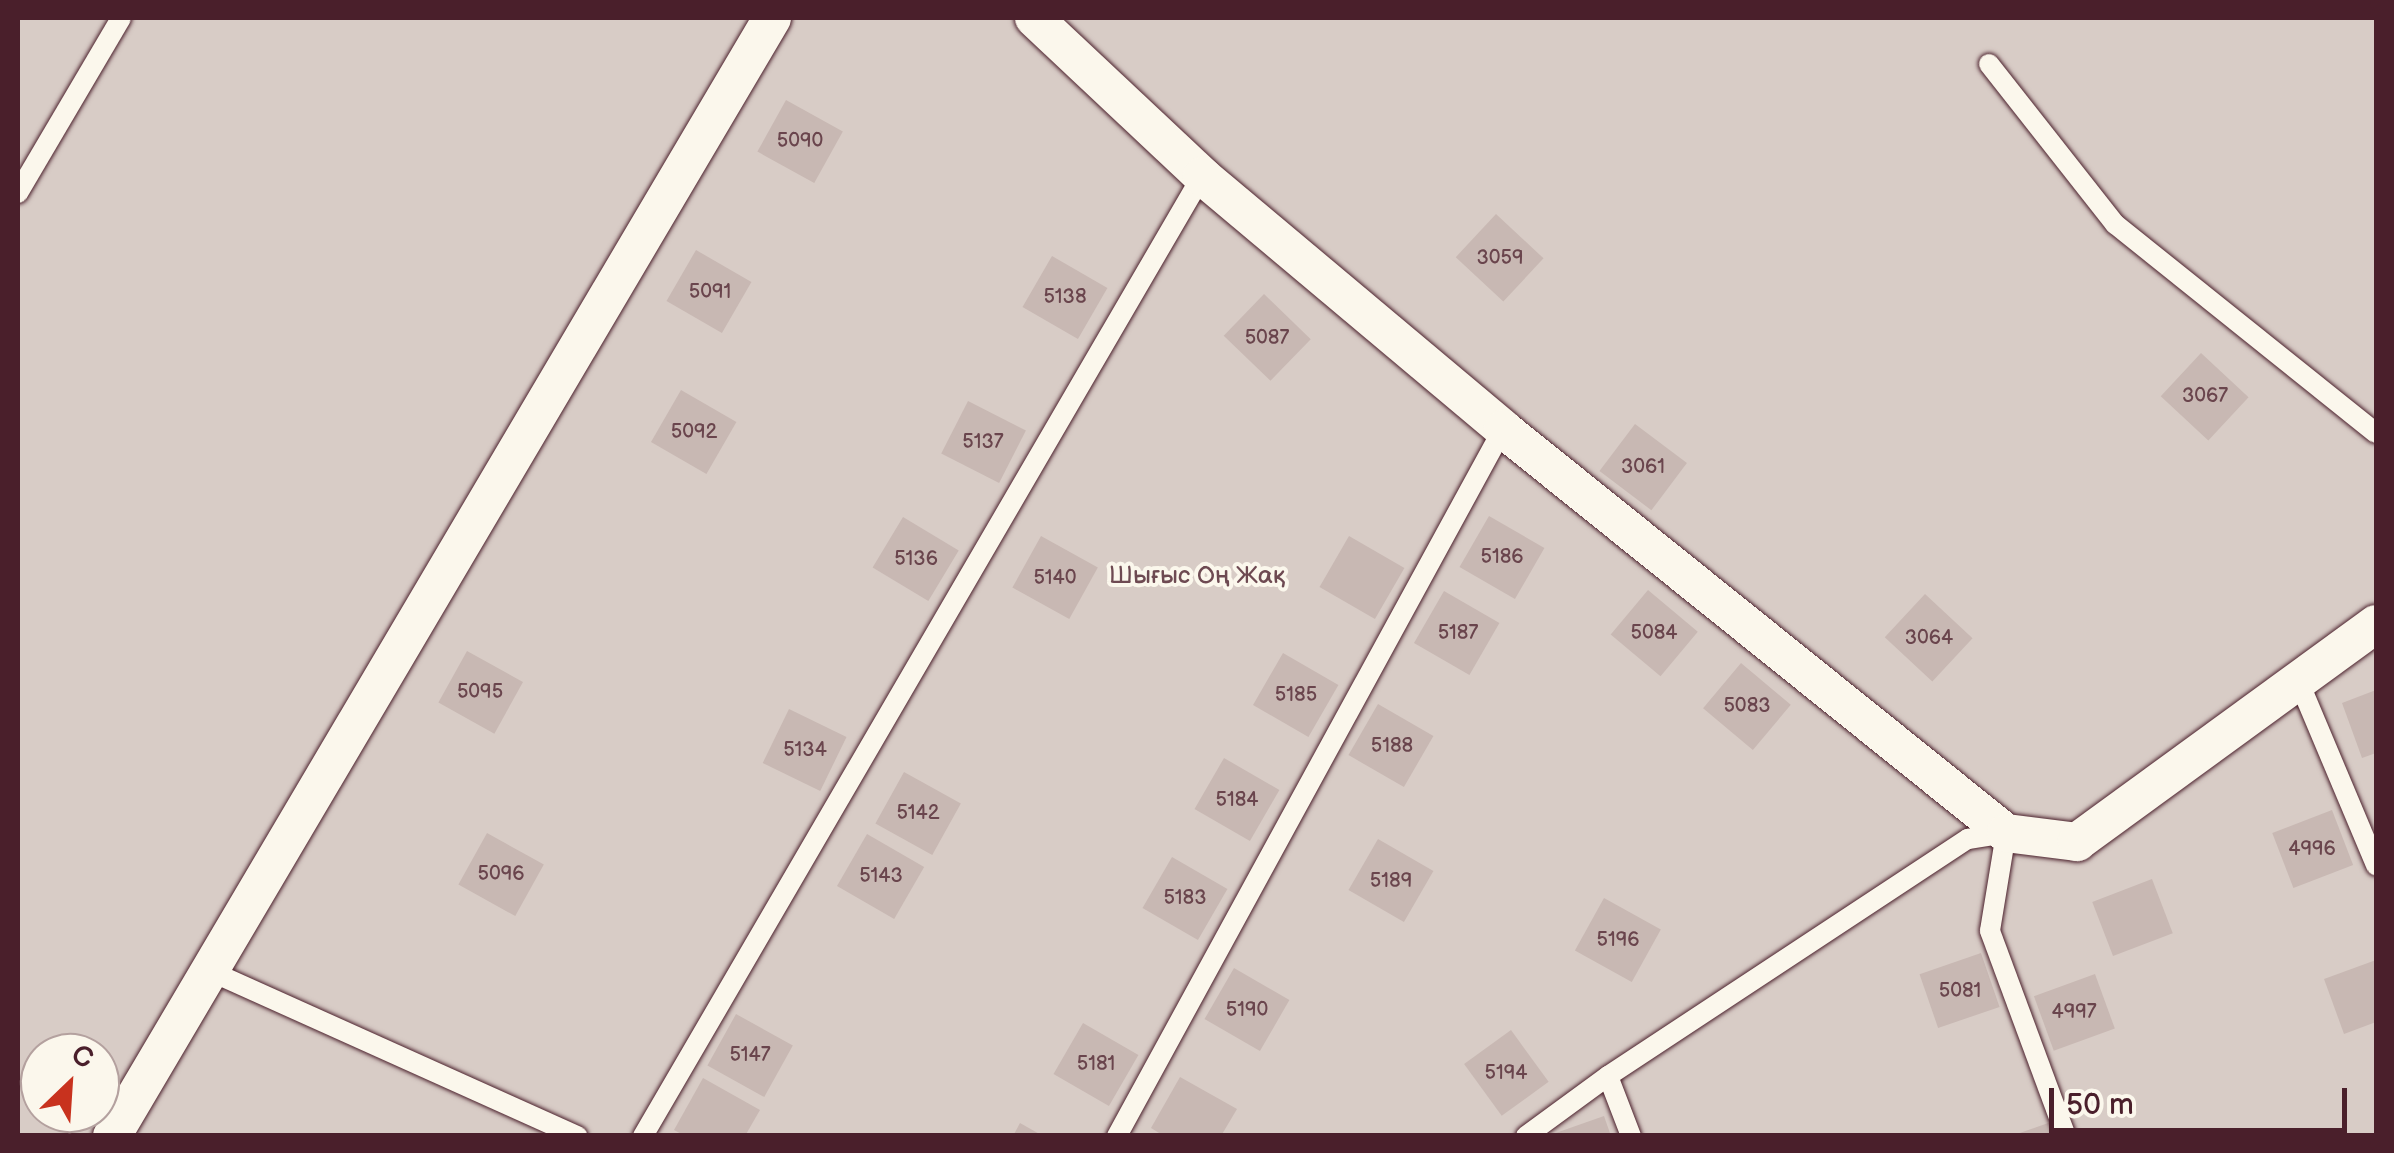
<!DOCTYPE html>
<meta charset="utf-8">
<style>
body{margin:0}
#map{position:relative;width:2394px;height:1153px;overflow:hidden;background:#f0eae0;font-family:"Balsamiq Sans",sans-serif}
div>[style]{position:absolute}
.green>*{inset:0;background:#d8ccc6}
.building>*{inset:0;background:#c8b8b3;transform-origin:0 0}
.roads{filter:drop-shadow(0 0 2px #4a1f2b) drop-shadow(0 0 2px #4a1f2b)}
.service>*{height:20px;margin:-10px;padding:0 10px;transform-origin:10px;border-radius:10px;background:#fbf7ec}
.minor>*{height:38px;margin:-19px;padding:0 19px;transform-origin:19px;border-radius:19px;background:#fbf7ec}
span{translate:-50% -50%;white-space:nowrap;text-align:center;line-height:1.15;-webkit-text-stroke:8px #fbf7ec;paint-order:stroke}
.number-label{font-size:20px;color:#6a454d}
.number-label span{-webkit-text-stroke-width:0}
.park-label{font-size:25px;color:#6e4a52}
.frame{position:absolute;inset:0;border:20px solid #4a1f2b;pointer-events:none}
.north{position:absolute;left:20px;top:1033px;width:100px;height:100px;box-sizing:border-box;background:#fbf7ec;border:2px solid #b4a19f;border-radius:50%;rotate:25deg;font-size:28px;font-weight:700;line-height:40px;text-align:center;color:#4a1f2b}
.north::after{content:'';display:block;margin:auto;width:35px;height:45px;background:#c8321e;clip-path:polygon(50% 0,100% 100%,50% 72%,0 100%)}
.scale{position:absolute;left:2049px;top:1088px;width:298px;height:45px;box-sizing:border-box;border:5px solid #4a1f2b;border-top:0;padding-left:12px;font-size:30px;line-height:35px;white-space:nowrap;color:#4a1f2b;-webkit-text-stroke:8px #fbf7ec;paint-order:stroke}
</style>
<div id="map">
<div class="green">
<i style="clip-path:polygon(evenodd,18px 18px,2376px 18px,2376px 1135px,18px 1135px,18px 18px,40px 1053px,100px 1053px,100px 1113px,40px 1113px,40px 1053px)"></i>
</div>
<div class="building">
<i style="left:786px;top:100px;width:65px;height:59px;rotate:29deg"></i>
<i style="left:1496px;top:214px;width:65px;height:59px;rotate:43deg"></i>
<i style="left:696px;top:250px;width:64px;height:59px;rotate:30deg"></i>
<i style="left:1052px;top:256px;width:64px;height:59px;rotate:30deg"></i>
<i style="left:1264px;top:294px;width:65px;height:58px;rotate:44deg"></i>
<i style="left:2201px;top:353px;width:65px;height:59px;rotate:43deg"></i>
<i style="left:681px;top:390px;width:64px;height:60px;rotate:30deg"></i>
<i style="left:968px;top:401px;width:65px;height:59px;rotate:27deg"></i>
<i style="left:1635px;top:424px;width:65px;height:59px;rotate:37deg"></i>
<i style="left:1489px;top:516px;width:64px;height:59px;rotate:30deg"></i>
<i style="left:903px;top:517px;width:65px;height:59px;rotate:31deg"></i>
<i style="left:1041px;top:536px;width:65px;height:59px;rotate:29deg"></i>
<i style="left:1349px;top:536px;width:64px;height:59px;rotate:30deg"></i>
<i style="left:1648px;top:590px;width:65px;height:58px;rotate:40deg"></i>
<i style="left:1444px;top:591px;width:64px;height:60px;rotate:30deg"></i>
<i style="left:1925px;top:594px;width:65px;height:59px;rotate:43deg"></i>
<i style="left:467px;top:651px;width:64px;height:59px;rotate:29deg"></i>
<i style="left:1283px;top:653px;width:64px;height:60px;rotate:30deg"></i>
<i style="left:1741px;top:663px;width:65px;height:59px;rotate:40deg"></i>
<i style="clip-path:polygon(2376px 690px,2376px 753px,2362px 758px,2342px 703px)"></i>
<i style="left:1378px;top:704px;width:64px;height:59px;rotate:30deg"></i>
<i style="left:789px;top:709px;width:64px;height:60px;rotate:26deg"></i>
<i style="left:1224px;top:758px;width:64px;height:59px;rotate:30deg"></i>
<i style="left:904px;top:772px;width:65px;height:59px;rotate:29deg"></i>
<i style="left:2332px;top:810px;width:59px;height:64px;rotate:69deg"></i>
<i style="left:487px;top:833px;width:65px;height:59px;rotate:29deg"></i>
<i style="left:867px;top:834px;width:66px;height:60px;rotate:30deg"></i>
<i style="left:1378px;top:839px;width:64px;height:59px;rotate:30deg"></i>
<i style="left:1172px;top:857px;width:64px;height:59px;rotate:30deg"></i>
<i style="left:2152px;top:879px;width:58px;height:64px;rotate:69deg"></i>
<i style="left:1604px;top:898px;width:65px;height:60px;rotate:29deg"></i>
<i style="left:1981px;top:953px;width:57px;height:65px;rotate:71deg"></i>
<i style="clip-path:polygon(2376px 960px,2376px 1022px,2344px 1034px,2324px 979px)"></i>
<i style="left:1234px;top:968px;width:64px;height:59px;rotate:30deg"></i>
<i style="left:2095px;top:974px;width:58px;height:65px;rotate:70deg"></i>
<i style="left:736px;top:1014px;width:65px;height:59px;rotate:29deg"></i>
<i style="left:1083px;top:1023px;width:64px;height:59px;rotate:30deg"></i>
<i style="left:1511px;top:1030px;width:64px;height:58px;rotate:54deg"></i>
<i style="clip-path:polygon(1180px 1077px,1237px 1109px,1221px 1136px,1164px 1136px,1151px 1128px)"></i>
<i style="clip-path:polygon(703px 1078px,760px 1110px,745px 1136px,685px 1136px,674px 1130px)"></i>
<i style="clip-path:polygon(1604px 1116px,1611px 1136px,1551px 1136px,1550px 1135px)"></i>
<i style="clip-path:polygon(2051px 1122px,2056px 1136px,2014px 1136px,2014px 1135px)"></i>
<i style="clip-path:polygon(1020px 1123px,1043px 1136px,1013px 1136px)"></i>
</div>
<div class="roads">
<div class="service">
<i style="left:1989px;top:64px;width:204px;rotate:51.8deg"></i>
<i style="left:2115px;top:224px;width:334px;rotate:38.7deg"></i>
<i style="left:18px;top:193px;width:203px;rotate:-59.5deg"></i>
<i style="left:2299px;top:682px;width:199px;rotate:67.2deg"></i>
<i style="left:210px;top:971px;width:403px;rotate:24.2deg"></i>
<i style="left:643px;top:1136px;width:1111px;rotate:-59.79deg"></i>
<i style="left:1117px;top:1136px;width:806px;rotate:-61.37deg"></i>
<i style="left:1526px;top:1136px;width:102px;rotate:-36.2deg"></i>
<i style="left:1631px;top:1136px;width:64px;rotate:-111deg"></i>
<i style="left:1608px;top:1076px;width:431px;rotate:-33.4deg"></i>
<i style="left:1968px;top:839px;width:38px;rotate:-9deg"></i>
<i style="left:2006px;top:833px;width:99px;rotate:99.3deg"></i>
<i style="left:1990px;top:931px;width:219px;rotate:69.7deg"></i>
</div>
<div class="minor">
<i style="left:1034px;top:18px;width:231px;rotate:43.2deg"></i>
<i style="left:1202px;top:176px;width:393px;rotate:40deg"></i>
<i style="left:1503px;top:429px;width:645px;rotate:38.77deg"></i>
<i style="left:2006px;top:833px;width:72px;rotate:7.2deg"></i>
<i style="left:2077px;top:842px;width:370px;rotate:-36.1deg"></i>
<i style="left:112px;top:1136px;width:1298px;rotate:-59.44deg"></i>
</div>
</div>
<div class="number-label">
<span style="left:800px;top:141px">5090</span>
<span style="left:1500px;top:258px">3059</span>
<span style="left:710px;top:292px">5091</span>
<span style="left:1065px;top:297px">5138</span>
<span style="left:1267px;top:338px">5087</span>
<span style="left:2205px;top:396px">3067</span>
<span style="left:694px;top:432px">5092</span>
<span style="left:983px;top:442px">5137</span>
<span style="left:1643px;top:467px">3061</span>
<span style="left:1502px;top:557px">5186</span>
<span style="left:916px;top:559px">5136</span>
<span style="left:1055px;top:578px">5140</span>
<span style="left:1458px;top:633px">5187</span>
<span style="left:1654px;top:633px">5084</span>
<span style="left:1929px;top:638px">3064</span>
<span style="left:480px;top:692px">5095</span>
<span style="left:1296px;top:695px">5185</span>
<span style="left:1747px;top:706px">5083</span>
<span style="left:1392px;top:746px">5188</span>
<span style="left:805px;top:750px">5134</span>
<span style="left:1237px;top:800px">5184</span>
<span style="left:918px;top:813px">5142</span>
<span style="left:2312px;top:849px">4996</span>
<span style="left:501px;top:874px">5096</span>
<span style="left:881px;top:876px">5143</span>
<span style="left:1391px;top:881px">5189</span>
<span style="left:1185px;top:898px">5183</span>
<span style="left:1618px;top:940px">5196</span>
<span style="left:1960px;top:991px">5081</span>
<span style="left:1247px;top:1010px">5190</span>
<span style="left:2074px;top:1012px">4997</span>
<span style="left:750px;top:1055px">5147</span>
<span style="left:1096px;top:1064px">5181</span>
<span style="left:1506px;top:1073px">5194</span>
</div>
<div class="park-label">
<span style="left:1197px;top:576px">Шығыс Оң Жақ</span>
</div>
<div class="frame"></div>
<div class="north">С</div>
<div class="scale">50 m</div>
</div>
